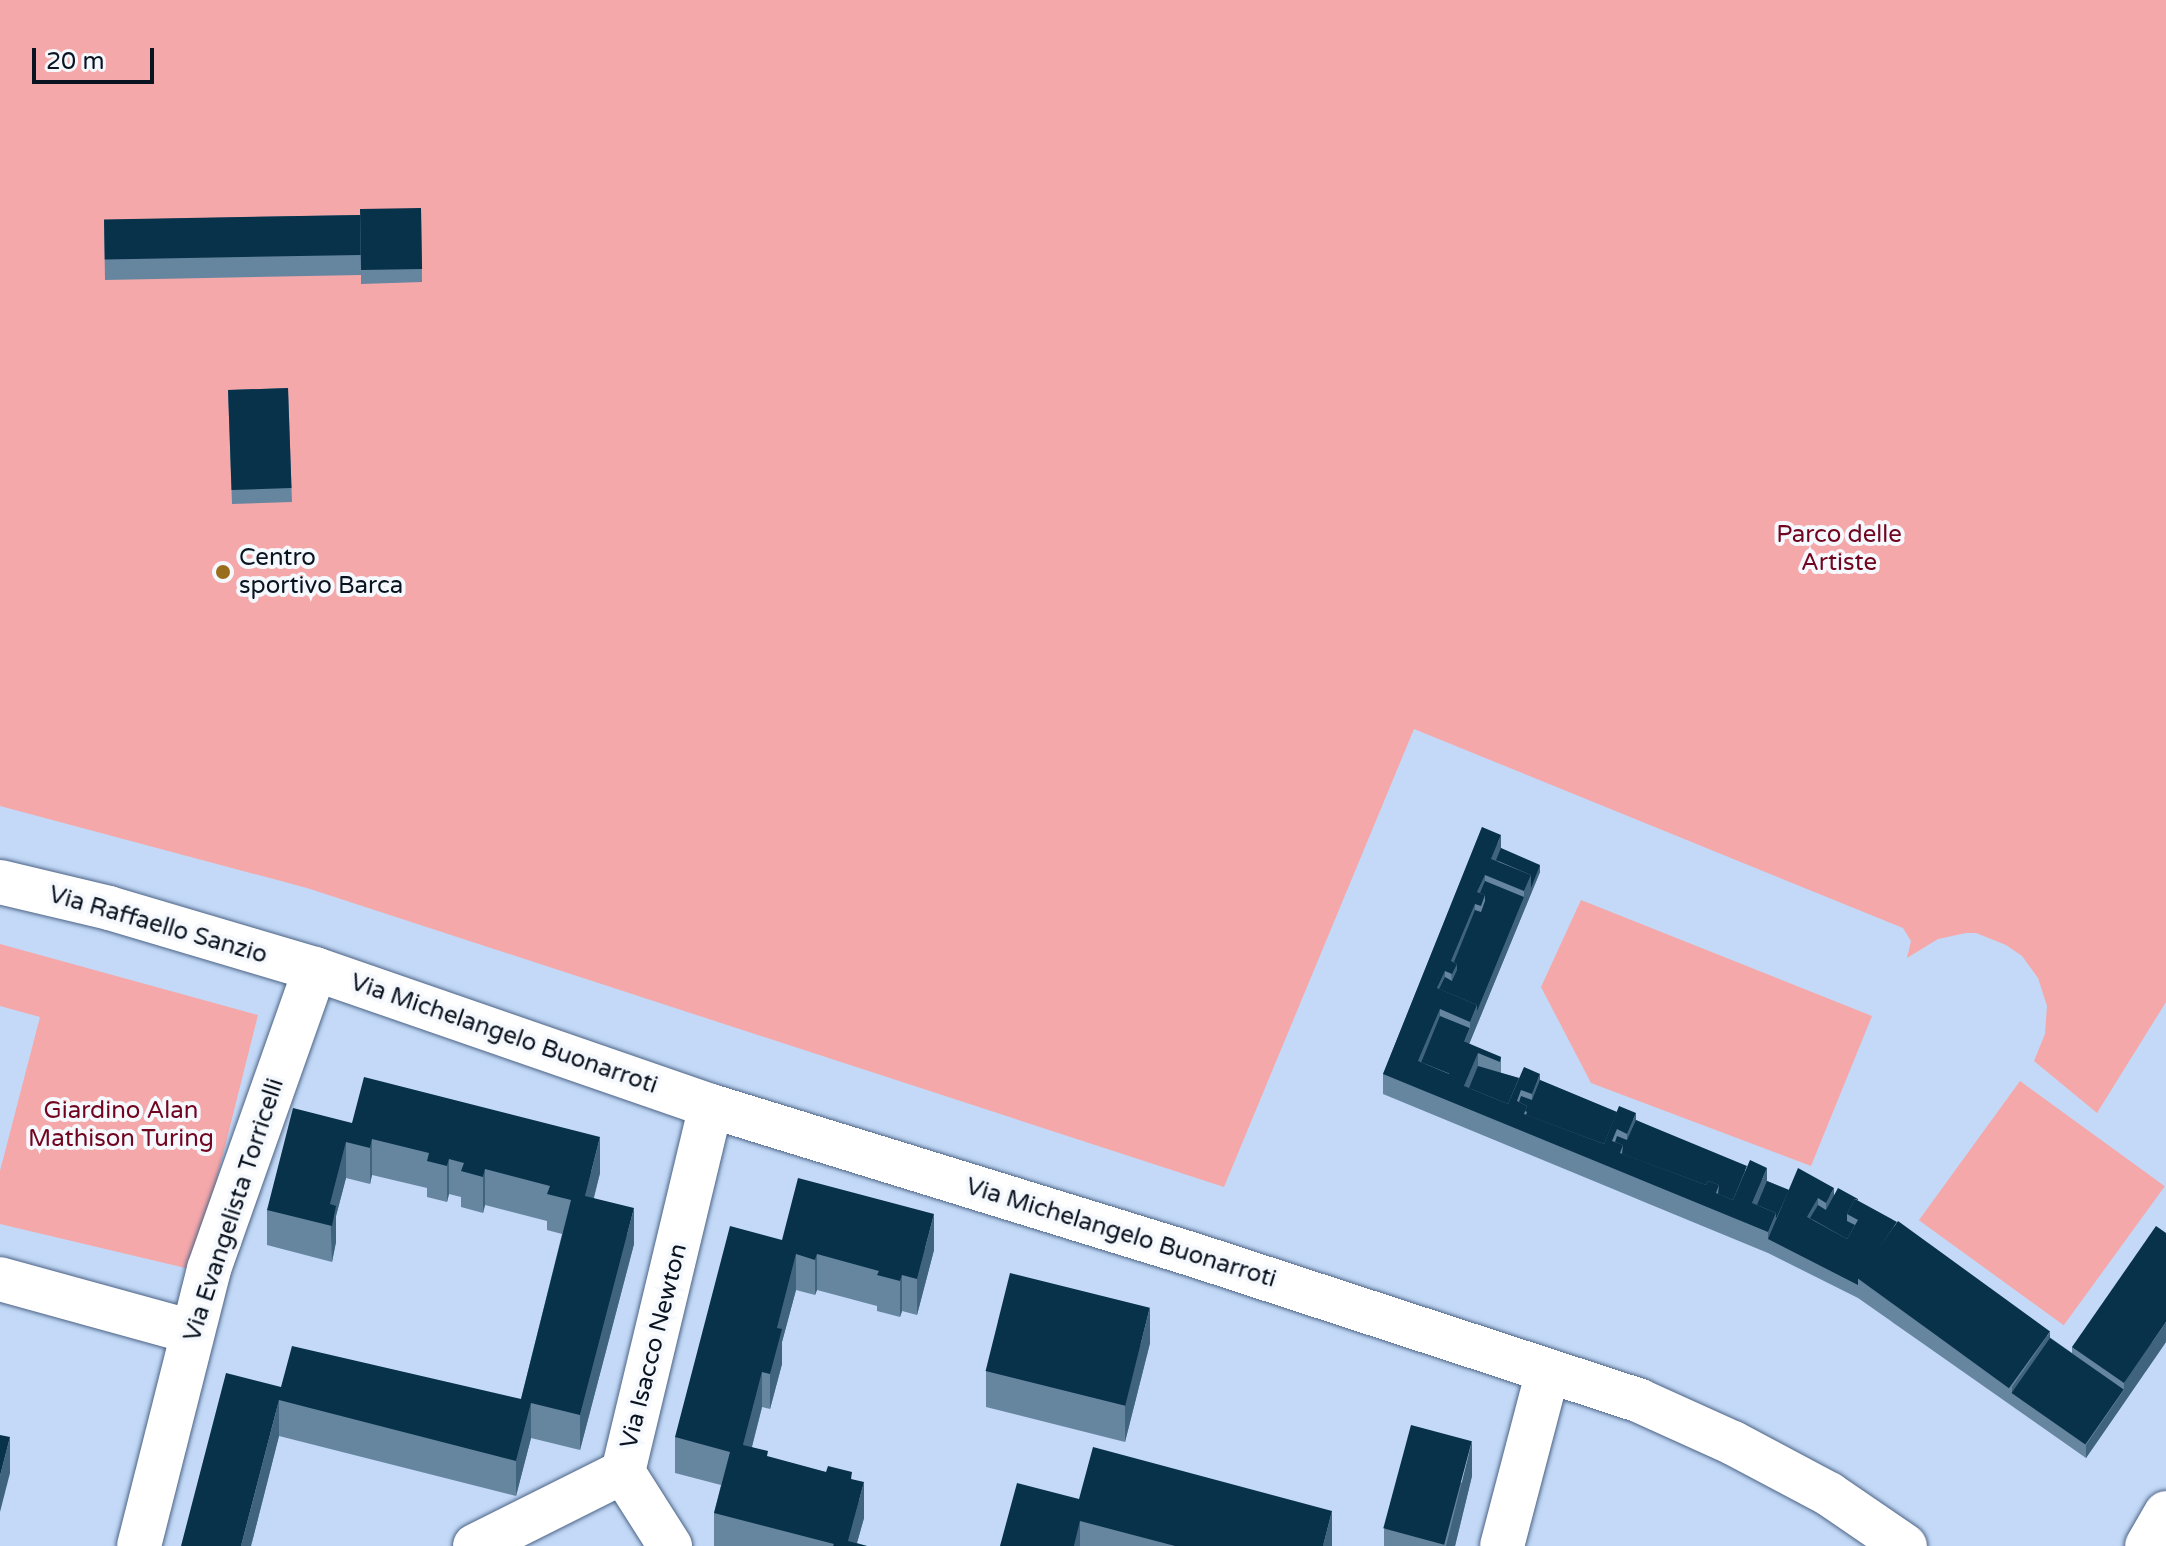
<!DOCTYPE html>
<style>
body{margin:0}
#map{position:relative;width:2166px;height:1546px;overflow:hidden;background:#c3d9f7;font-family:"Varela Round",sans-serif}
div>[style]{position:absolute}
.green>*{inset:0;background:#f5a8aa;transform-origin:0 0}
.roads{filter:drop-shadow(0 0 2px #4c6385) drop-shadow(0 0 2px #4c6385)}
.minor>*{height:44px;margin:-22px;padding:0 22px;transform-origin:22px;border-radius:22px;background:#fff}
.wall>*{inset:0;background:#6686a0;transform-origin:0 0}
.shaded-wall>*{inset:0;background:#40647d}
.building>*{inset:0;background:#083249;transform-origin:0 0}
.dots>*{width:22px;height:22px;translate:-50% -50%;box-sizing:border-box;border:4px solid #f5f8fc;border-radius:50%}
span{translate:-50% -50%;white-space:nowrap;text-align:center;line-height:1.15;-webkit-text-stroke:8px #f5f8fc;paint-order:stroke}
.park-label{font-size:24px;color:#71051f}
.poi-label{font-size:24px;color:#0a1320}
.left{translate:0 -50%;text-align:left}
.street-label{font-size:24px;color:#0a1320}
.scale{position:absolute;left:32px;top:48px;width:122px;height:36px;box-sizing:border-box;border:4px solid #0a1320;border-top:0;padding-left:10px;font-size:24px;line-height:28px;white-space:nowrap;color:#0a1320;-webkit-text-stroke:6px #f5f8fc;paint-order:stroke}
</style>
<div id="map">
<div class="green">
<i style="clip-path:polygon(0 0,2166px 0,2166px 1002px,2097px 1113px,2034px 1061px,2045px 1034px,2047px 1006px,2038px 978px,2022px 956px,2006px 945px,1976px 933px,1966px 933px,1938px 939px,1907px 958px,1911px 941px,1903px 928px,1414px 729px,1224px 1187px,307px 888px,0 806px)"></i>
<i style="clip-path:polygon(1581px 900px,1872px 1016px,1811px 1166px,1591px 1083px,1541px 987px)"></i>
<i style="clip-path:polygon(0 944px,258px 1015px,194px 1270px,0 1224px,0 1171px,40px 1017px,0 1006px)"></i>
<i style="left:2020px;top:1081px;width:179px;height:172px;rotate:36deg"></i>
</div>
<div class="roads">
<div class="minor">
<i style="left:0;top:882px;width:112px;rotate:13.4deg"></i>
<i style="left:109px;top:908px;width:215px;rotate:16.5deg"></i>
<i style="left:315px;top:969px;width:419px;rotate:19.1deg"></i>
<i style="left:711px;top:1106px;width:502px;rotate:17.14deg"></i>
<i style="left:1191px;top:1254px;width:472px;rotate:18.1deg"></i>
<i style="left:1640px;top:1401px;width:102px;rotate:24.3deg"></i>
<i style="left:1733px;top:1443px;width:109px;rotate:28deg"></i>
<i style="left:1829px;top:1494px;width:92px;rotate:34.4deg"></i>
<i style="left:0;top:1279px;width:199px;rotate:15.4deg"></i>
<i style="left:623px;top:1472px;width:88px;rotate:57.6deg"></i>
<i style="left:139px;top:1546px;width:286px;rotate:-75.8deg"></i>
<i style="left:209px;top:1269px;width:318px;rotate:-70.5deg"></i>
<i style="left:475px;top:1546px;width:165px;rotate:-26.6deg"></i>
<i style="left:623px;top:1472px;width:376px;rotate:-76.5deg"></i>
<i style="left:1502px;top:1546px;width:181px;rotate:-75.3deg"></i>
<i style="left:2147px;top:1546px;width:38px;rotate:-60deg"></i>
</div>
</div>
<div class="wall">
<i style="clip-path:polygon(421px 208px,422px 282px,361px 284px,361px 275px,105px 280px,104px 220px,360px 215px)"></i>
<i style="left:288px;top:388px;width:114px;height:60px;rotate:88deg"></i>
<i style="clip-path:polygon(1482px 827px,1501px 848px,1540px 872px,1469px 1044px,1501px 1057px,1501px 1073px,1519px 1078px,1540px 1080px,1636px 1120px,1767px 1181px,1789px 1190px,1834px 1195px,1858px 1201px,2072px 1353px,2072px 1347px,2166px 1342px,2086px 1458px,1858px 1298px,1768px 1253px,1383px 1094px,1383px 1074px)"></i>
<i style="clip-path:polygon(352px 1123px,600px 1173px,594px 1198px,634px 1244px,580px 1450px,531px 1438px,516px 1496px,279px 1436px,251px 1546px,281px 1387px,521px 1399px,562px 1234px,547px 1230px,547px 1221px,485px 1205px,483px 1213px,461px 1207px,461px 1197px,449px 1194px,447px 1202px,427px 1197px,427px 1188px,372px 1175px,370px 1184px,346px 1178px,336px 1216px,336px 1242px,332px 1262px,267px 1245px,267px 1210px)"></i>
<i style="clip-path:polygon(782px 1240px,934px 1250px,917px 1315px,902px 1311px,900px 1317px,877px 1311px,877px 1306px,817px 1290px,815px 1295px,796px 1290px,782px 1342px,782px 1364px,770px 1409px,762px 1407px,752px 1447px,768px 1457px,852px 1479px,864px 1518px,857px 1543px,867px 1546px,714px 1546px,714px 1513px,721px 1485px,675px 1473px,675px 1437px)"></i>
<i style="clip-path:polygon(1150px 1343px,1125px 1442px,986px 1407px,986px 1371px)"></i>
<i style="clip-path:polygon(1472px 1476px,1455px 1546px,1384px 1546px,1384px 1529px)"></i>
<i style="clip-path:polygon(1079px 1499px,1332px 1546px,1000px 1546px)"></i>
</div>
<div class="shaded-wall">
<i style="clip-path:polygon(1501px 835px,1501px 855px,1494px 873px,1491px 859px)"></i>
<i style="clip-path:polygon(1540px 865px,1540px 872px,1470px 1042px,1470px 1022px,1524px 897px,1524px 891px,1531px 875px)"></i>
<i style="clip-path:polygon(1485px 875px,1485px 895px,1477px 892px)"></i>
<i style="clip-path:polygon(1475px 904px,1475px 924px,1452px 994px,1451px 961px)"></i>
<i style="clip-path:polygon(1445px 971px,1445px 991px,1437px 988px)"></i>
<i style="clip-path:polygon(1440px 1009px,1440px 1029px,1423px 1070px,1418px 1061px)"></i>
<i style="clip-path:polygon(1470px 1028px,1470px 1042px,1449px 1094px,1449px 1081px)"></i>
<i style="clip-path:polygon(1478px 1053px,1478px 1073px,1467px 1100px,1464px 1086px)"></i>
<i style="clip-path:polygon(1540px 1074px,1540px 1094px,1532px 1114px,1532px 1094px)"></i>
<i style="clip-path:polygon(1636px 1113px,1636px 1133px,1627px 1154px,1627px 1134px)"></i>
<i style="clip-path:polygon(600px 1137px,600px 1173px,585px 1231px,585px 1196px)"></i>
<i style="clip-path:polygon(372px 1139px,372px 1175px,370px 1184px,370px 1148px)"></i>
<i style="clip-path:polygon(346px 1142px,346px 1178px,336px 1216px,336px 1242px,332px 1262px,330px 1204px)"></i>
<i style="clip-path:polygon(449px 1159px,449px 1194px,447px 1202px,447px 1166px)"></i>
<i style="clip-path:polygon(1767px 1168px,1767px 1188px,1755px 1217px,1752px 1203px)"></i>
<i style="clip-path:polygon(485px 1169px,485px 1205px,483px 1213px,483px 1177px)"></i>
<i style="clip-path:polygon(1834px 1188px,1834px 1202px,1826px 1217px,1826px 1203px)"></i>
<i style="clip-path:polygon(1818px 1198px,1818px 1212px,1810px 1225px,1807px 1217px)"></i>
<i style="clip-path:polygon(634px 1208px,634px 1244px,580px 1450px,580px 1415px)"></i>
<i style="clip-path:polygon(1776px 1213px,1776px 1226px,1768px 1239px,1768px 1232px)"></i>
<i style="clip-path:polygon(934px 1214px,934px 1250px,917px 1315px,917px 1279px)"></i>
<i style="clip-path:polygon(796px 1254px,796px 1290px,782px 1342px,782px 1364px,770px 1409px,770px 1374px,777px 1328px)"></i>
<i style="clip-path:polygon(817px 1254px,817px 1290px,815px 1295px,815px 1260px)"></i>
<i style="clip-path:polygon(902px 1275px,902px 1311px,900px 1317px,900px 1281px)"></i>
<i style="clip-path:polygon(1150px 1307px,1150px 1343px,1125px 1442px,1125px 1406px)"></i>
<i style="clip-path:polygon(2166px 1322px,2166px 1342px,2124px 1403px,2124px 1383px)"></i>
<i style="clip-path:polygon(2050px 1332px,2050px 1352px,2012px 1393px,2012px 1387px)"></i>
<i style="clip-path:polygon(762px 1372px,762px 1407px,743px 1481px,743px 1445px)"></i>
<i style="clip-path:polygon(2124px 1390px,2124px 1403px,2086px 1458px,2086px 1445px)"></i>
<i style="clip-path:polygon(279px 1400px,279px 1436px,251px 1546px,241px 1546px)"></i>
<i style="clip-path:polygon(531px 1403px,531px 1438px,516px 1496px,516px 1461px)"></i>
<i style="clip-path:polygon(10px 1437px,10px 1473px,0 1512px,0 1476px)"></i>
<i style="clip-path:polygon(1472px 1441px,1472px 1476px,1455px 1546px,1446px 1546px)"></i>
<i style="clip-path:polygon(864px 1482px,864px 1518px,856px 1546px,848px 1541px)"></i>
<i style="clip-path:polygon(1332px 1511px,1332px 1546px,1323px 1546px)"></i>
<i style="clip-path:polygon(1080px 1521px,1080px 1546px,1074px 1546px)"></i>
</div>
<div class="building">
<i style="left:421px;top:208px;width:61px;height:61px;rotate:89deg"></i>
<i style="left:360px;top:215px;width:40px;height:256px;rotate:89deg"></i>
<i style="left:288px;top:388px;width:100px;height:60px;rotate:88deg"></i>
<i style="clip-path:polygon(1482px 827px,1501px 835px,1491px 859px,1531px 875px,1524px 891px,1485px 875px,1477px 892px,1485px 895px,1481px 906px,1475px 904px,1451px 961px,1457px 964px,1452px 974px,1445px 971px,1437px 988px,1477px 1005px,1470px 1022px,1440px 1009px,1418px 1061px,1449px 1074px,1463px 1041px,1501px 1057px,1500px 1062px,1478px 1053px,1464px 1086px,1508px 1104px,1524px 1067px,1540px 1074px,1532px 1094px,1521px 1090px,1517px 1101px,1527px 1106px,1524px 1114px,1604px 1144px,1619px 1106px,1636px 1113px,1627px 1134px,1617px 1129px,1612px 1141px,1623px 1145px,1620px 1153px,1706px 1185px,1708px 1181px,1719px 1185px,1716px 1193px,1733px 1200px,1750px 1160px,1767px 1168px,1752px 1203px,1776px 1213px,1768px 1232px,1383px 1074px)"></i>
<i style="clip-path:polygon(1501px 848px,1540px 865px,1531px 888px,1531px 875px,1496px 860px)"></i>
<i style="clip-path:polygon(1485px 881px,1524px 897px,1477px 1011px,1477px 1005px,1439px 989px,1445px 977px,1452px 981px,1457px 970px,1457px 964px,1454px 962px,1475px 910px,1481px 912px,1485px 901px,1485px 895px,1480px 893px)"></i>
<i style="left:1440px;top:1016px;width:32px;height:50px;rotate:22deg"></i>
<i style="clip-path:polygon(1478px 1066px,1519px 1078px,1508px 1104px,1469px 1088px)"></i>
<i style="clip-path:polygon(364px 1077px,600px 1137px,585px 1196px,634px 1208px,580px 1415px,531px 1403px,516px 1461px,279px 1400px,241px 1546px,181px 1546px,226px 1373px,281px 1387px,292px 1346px,521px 1399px,571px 1200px,547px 1194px,550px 1186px,485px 1169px,483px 1177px,461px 1171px,464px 1163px,449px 1159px,447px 1166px,427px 1161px,429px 1153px,372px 1139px,370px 1148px,346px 1142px,330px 1204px,336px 1206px,332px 1226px,267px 1210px,293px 1108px,352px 1123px)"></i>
<i style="clip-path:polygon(1540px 1080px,1617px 1112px,1604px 1144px,1526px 1115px,1527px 1112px,1525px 1111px,1527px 1106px,1519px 1102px,1521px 1096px,1532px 1100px)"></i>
<i style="clip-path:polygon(1636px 1120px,1747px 1166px,1733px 1200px,1718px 1194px,1719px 1185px,1708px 1181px,1706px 1185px,1622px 1154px,1623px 1145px,1615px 1142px,1617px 1136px,1627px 1140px)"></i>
<i style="clip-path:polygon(1798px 1168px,1834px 1188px,1826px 1203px,1818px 1198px,1807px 1217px,1847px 1239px,1858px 1220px,1847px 1214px,1855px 1199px,1897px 1222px,1858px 1278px,1858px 1285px,1768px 1239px)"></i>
<i style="clip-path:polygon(798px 1178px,934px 1214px,917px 1279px,902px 1275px,900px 1281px,877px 1275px,879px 1271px,817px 1254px,815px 1260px,796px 1254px,777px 1328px,782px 1329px,770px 1374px,762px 1372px,743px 1445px,768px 1451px,767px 1456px,826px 1472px,828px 1466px,852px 1472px,851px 1479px,864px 1482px,848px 1541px,867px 1546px,833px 1546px,834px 1544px,714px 1513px,730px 1452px,675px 1437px,730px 1226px,782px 1240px)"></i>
<i style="clip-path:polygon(1767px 1181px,1789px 1190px,1776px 1219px,1776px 1213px,1757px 1205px)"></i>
<i style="clip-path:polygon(1838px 1188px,1858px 1199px,1858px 1200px,1855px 1199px,1847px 1214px,1847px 1221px,1855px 1225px,1847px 1239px,1810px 1218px,1818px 1205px,1826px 1210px)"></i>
<i style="left:1898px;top:1221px;width:188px;height:70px;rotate:36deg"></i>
<i style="clip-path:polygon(2156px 1226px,2166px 1233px,2166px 1322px,2124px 1383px,2072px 1347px)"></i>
<i style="left:1010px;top:1273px;width:144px;height:101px;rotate:14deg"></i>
<i style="left:2050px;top:1338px;width:90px;height:67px;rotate:35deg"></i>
<i style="left:1411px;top:1425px;width:63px;height:107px;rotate:15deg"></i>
<i style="clip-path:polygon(0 1435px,10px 1437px,0 1476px)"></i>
<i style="clip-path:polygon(1093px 1447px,1332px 1511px,1323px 1546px,1175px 1546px,1080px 1521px,1074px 1546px,1000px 1546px,1017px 1483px,1079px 1499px)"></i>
</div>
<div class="dots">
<i style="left:223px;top:572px;background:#996d1c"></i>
</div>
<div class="park-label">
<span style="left:1839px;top:549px">Parco delle<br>Artiste</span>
<span style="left:121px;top:1125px">Giardino Alan<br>Mathison Turing</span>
</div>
<div class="poi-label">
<span class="left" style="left:239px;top:572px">Centro<br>sportivo Barca</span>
</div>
<div class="street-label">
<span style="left:158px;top:925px;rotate:16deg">Via Raffaello Sanzio</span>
<span style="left:504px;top:1034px;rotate:19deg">Via Michelangelo Buonarroti</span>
<span style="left:234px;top:1210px;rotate:-72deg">Via Evangelista Torricelli</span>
<span style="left:1121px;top:1233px;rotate:17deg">Via Michelangelo Buonarroti</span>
<span style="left:654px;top:1346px;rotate:-76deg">Via Isacco Newton</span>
</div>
<div class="scale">20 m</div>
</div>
